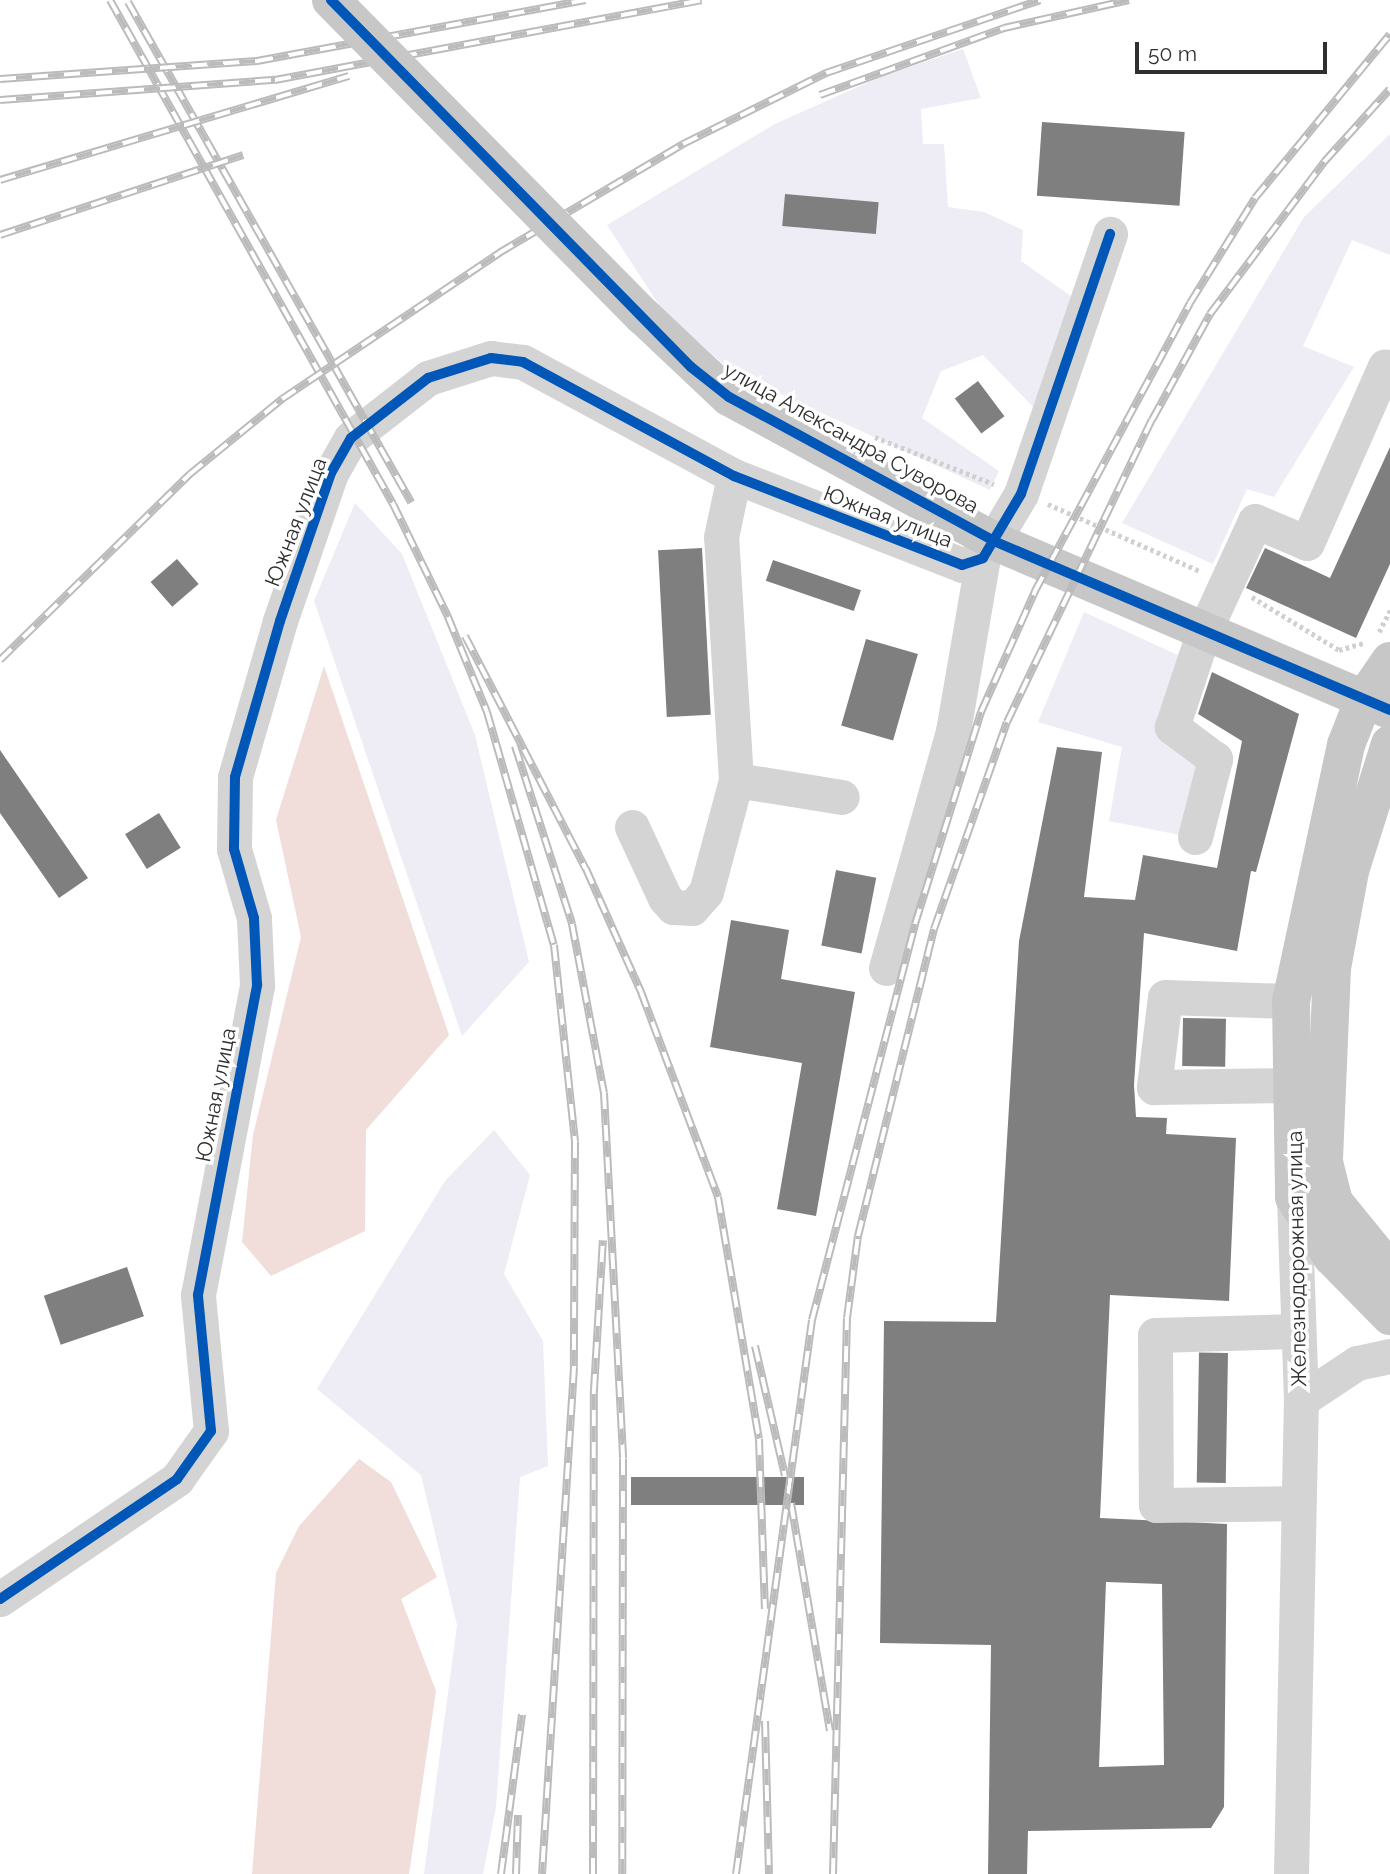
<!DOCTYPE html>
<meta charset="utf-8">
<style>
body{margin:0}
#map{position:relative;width:1390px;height:1874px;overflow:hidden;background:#fff;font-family:Raleway,sans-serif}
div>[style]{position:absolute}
.green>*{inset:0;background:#eeecf5}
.water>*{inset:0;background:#f1ddd9}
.building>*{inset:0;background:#7f7f7f;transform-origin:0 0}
.path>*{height:4.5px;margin-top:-2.25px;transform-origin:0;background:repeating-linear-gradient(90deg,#d0d0d0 0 3.5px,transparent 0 7px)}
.minor>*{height:35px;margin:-17.5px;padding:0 17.5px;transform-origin:17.5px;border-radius:17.5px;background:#d4d4d4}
.major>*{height:38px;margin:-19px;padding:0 19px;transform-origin:19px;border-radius:19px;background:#c7c7c7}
.rail>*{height:8px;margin-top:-4px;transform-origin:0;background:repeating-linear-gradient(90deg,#fff 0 16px,#bbb 0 32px);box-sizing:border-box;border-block:2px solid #bbb}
.major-bridge>*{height:38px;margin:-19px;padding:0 19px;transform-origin:19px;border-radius:19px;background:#c7c7c7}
.cycleway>*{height:10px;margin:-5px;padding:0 5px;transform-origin:5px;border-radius:5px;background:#0057b8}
span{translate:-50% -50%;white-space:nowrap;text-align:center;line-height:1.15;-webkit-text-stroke:7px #fff;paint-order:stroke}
.street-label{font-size:21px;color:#2f2f2f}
.scale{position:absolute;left:1135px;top:42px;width:192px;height:32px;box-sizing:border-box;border:4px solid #2f2f2f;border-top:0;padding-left:9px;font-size:21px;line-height:24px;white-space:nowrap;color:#2f2f2f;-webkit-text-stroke:5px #fff;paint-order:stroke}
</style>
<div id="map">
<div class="green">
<i style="clip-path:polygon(963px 49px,981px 98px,921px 109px,923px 144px,944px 144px,948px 207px,984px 212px,1023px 230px,1021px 261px,1075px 299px,1034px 408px,983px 355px,941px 371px,922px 418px,999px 471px,990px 490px,732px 372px,661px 308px,607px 225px,775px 124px,880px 77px)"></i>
<i style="clip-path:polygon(1390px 134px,1390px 255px,1352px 240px,1303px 346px,1354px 367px,1274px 497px,1247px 489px,1213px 564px,1122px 523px,1304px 217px)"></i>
<i style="clip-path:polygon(355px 503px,402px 554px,475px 735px,529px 962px,462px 1036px,314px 601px)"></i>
<i style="clip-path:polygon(1084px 612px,1180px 656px,1197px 767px,1185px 836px,1109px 821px,1122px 747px,1038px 722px)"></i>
<i style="clip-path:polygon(494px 1130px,530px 1175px,504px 1274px,543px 1341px,548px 1466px,520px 1477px,496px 1807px,483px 1874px,424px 1874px,457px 1625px,421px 1475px,317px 1389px,445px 1181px)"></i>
</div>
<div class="water">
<i style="clip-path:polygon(324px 666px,449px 1035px,366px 1130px,365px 1231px,271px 1276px,242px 1242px,253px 1135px,301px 937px,276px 820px)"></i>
<i style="clip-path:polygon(359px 1459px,391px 1482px,437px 1577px,401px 1599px,436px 1691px,409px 1874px,252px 1874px,276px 1573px,299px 1526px)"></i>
</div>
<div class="building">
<i style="left:1042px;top:122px;width:143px;height:74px;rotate:4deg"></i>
<i style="left:785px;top:194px;width:94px;height:32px;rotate:5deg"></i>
<i style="left:978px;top:381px;width:44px;height:29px;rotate:53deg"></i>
<i style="clip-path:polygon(1390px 447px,1390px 564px,1356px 638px,1246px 588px,1265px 548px,1330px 578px)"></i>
<i style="left:702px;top:548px;width:167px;height:44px;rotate:87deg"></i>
<i style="left:177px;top:559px;width:33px;height:35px;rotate:49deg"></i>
<i style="left:773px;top:560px;width:93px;height:22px;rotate:19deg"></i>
<i style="left:866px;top:639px;width:54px;height:90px;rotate:16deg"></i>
<i style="clip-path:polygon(evenodd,1212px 672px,1299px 714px,1256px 872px,1251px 871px,1237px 951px,1144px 933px,1134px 1085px,1136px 1117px,1167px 1118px,1166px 1134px,1236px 1138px,1229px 1301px,1110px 1295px,1100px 1518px,1227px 1524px,1224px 1807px,1211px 1828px,1028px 1831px,1027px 1874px,988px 1874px,991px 1645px,880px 1643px,884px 1321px,996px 1322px,1019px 941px,1057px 747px,1102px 752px,1084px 897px,1135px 900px,1143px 855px,1217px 868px,1242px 741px,1198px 714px,1212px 672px,1106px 1582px,1162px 1584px,1164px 1765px,1099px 1767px,1106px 1582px)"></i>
<i style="clip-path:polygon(0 750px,88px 878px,59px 898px,0 813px)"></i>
<i style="left:159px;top:813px;width:41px;height:40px;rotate:58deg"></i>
<i style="left:836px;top:870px;width:41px;height:77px;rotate:11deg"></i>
<i style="clip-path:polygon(731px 920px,789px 930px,781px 979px,855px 992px,816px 1216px,777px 1209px,802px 1063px,710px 1047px)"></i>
<i style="left:1183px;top:1018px;width:43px;height:48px;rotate:1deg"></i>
<i style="left:127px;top:1267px;width:52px;height:88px;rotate:71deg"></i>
<i style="left:1228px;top:1353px;width:130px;height:29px;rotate:91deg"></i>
<i style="left:631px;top:1477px;width:173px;height:28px"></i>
</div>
<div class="path">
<i style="left:875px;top:437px;width:128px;rotate:21.6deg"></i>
<i style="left:1048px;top:504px;width:166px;rotate:23.8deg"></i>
<i style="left:1252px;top:597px;width:102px;rotate:31.3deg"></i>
<i style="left:1339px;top:650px;width:25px;rotate:-16deg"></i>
<i style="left:1379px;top:632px;width:25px;rotate:-63deg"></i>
</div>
<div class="minor">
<i style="left:736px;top:780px;width:107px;rotate:9.1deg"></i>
<i style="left:632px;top:827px;width:78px;rotate:65.1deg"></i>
<i style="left:665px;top:898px;width:12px;rotate:48deg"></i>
<i style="left:673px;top:907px;width:19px;rotate:3deg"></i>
<i style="left:692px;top:908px;width:21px;rotate:-49deg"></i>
<i style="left:706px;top:892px;width:116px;rotate:-75deg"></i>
<i style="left:736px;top:780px;width:243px;rotate:-93.5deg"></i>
<i style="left:721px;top:537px;width:62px;rotate:-78deg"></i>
<i style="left:1195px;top:837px;width:81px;rotate:-75.6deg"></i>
<i style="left:1215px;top:759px;width:54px;rotate:-143.3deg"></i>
<i style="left:1172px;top:727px;width:98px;rotate:-71.6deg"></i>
<i style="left:1203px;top:634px;width:124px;rotate:-65.3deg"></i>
<i style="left:1255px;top:521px;width:56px;rotate:22.9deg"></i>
<i style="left:1307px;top:543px;width:193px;rotate:-66.2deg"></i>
<i style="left:886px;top:968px;width:246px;rotate:-74.2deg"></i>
<i style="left:953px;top:731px;width:176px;rotate:-80.2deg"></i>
<i style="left:1291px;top:1001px;width:126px;rotate:-178.2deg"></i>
<i style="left:1165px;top:997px;width:91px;rotate:97deg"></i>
<i style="left:1154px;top:1087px;width:139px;rotate:-0.8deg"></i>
<i style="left:1296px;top:1331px;width:141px;rotate:178.4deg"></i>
<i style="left:1155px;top:1335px;width:170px;rotate:89.7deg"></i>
<i style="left:1156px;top:1505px;width:142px;rotate:-0.8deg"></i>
<i style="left:1301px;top:1400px;width:67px;rotate:-33.5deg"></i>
<i style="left:1357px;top:1363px;width:34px;rotate:-12deg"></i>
<i style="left:0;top:1599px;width:214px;rotate:-34.1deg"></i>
<i style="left:177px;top:1479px;width:59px;rotate:-54.7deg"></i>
<i style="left:211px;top:1431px;width:137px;rotate:-95.5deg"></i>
<i style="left:198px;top:1295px;width:316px;rotate:-79.2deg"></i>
<i style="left:257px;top:985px;width:67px;rotate:-92.6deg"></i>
<i style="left:254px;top:918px;width:72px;rotate:-106.2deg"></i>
<i style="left:234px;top:849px;width:72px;rotate:-89.2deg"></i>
<i style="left:235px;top:777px;width:162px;rotate:-73.9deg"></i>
<i style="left:280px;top:621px;width:157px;rotate:-71deg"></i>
<i style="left:331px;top:473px;width:40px;rotate:-60.3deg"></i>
<i style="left:351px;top:438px;width:98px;rotate:-37.9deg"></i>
<i style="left:428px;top:378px;width:66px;rotate:-17.6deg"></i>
<i style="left:491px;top:358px;width:32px;rotate:7deg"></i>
<i style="left:523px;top:362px;width:240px;rotate:28.4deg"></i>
<i style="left:734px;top:476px;width:245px;rotate:21.3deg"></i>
<i style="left:962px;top:565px;width:22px;rotate:-18deg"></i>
<i style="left:983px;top:558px;width:74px;rotate:-59.3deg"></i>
<i style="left:1021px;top:494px;width:275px;rotate:-71.1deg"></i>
<i style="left:1291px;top:1874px;width:474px;rotate:-88.8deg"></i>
<i style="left:1301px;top:1400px;width:203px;rotate:-92deg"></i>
</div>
<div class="major">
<i style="left:643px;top:316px;width:118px;rotate:43.3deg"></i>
<i style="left:729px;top:397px;width:304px;rotate:28.5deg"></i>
<i style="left:996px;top:542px;width:428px;rotate:23.1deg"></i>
<i style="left:1390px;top:661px;width:46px;rotate:124.4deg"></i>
<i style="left:1364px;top:699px;width:49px;rotate:111.4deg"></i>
<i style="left:1346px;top:745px;width:262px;rotate:102.1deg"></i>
<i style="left:1291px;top:1001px;width:196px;rotate:89.1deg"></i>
<i style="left:1294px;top:1197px;width:71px;rotate:57.7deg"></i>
<i style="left:1332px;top:1257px;width:83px;rotate:45.5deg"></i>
<i style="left:1390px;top:744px;width:133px;rotate:107.5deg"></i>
<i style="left:1350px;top:871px;width:99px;rotate:100.5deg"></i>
<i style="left:1332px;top:968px;width:194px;rotate:92.4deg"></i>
<i style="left:1324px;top:1162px;width:41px;rotate:76deg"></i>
<i style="left:1334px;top:1202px;width:89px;rotate:50.9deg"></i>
</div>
<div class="rail">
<i style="left:110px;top:0;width:578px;rotate:60.69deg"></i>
<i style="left:393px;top:504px;width:126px;rotate:64deg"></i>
<i style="left:448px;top:617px;width:103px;rotate:67.7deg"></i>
<i style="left:487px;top:712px;width:242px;rotate:74deg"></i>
<i style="left:554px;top:945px;width:198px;rotate:83.9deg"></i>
<i style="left:575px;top:1142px;width:225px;rotate:90.3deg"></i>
<i style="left:574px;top:1367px;width:508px;rotate:93.61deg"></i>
<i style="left:128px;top:2px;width:575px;rotate:60.49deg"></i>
<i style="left:0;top:79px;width:258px;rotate:-4deg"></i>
<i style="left:257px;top:61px;width:334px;rotate:-10.5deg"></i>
<i style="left:820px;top:95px;width:196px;rotate:-20deg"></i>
<i style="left:1004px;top:28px;width:128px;rotate:-12.6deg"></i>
<i style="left:0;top:100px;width:276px;rotate:-4.2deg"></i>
<i style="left:275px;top:80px;width:434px;rotate:-10.6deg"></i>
<i style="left:0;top:180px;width:364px;rotate:-16.6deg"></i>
<i style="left:0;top:235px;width:256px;rotate:-18.2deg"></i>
<i style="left:465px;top:636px;width:263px;rotate:62.6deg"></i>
<i style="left:586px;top:869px;width:135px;rotate:65.9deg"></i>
<i style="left:641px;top:992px;width:219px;rotate:69.4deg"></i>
<i style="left:718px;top:1197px;width:245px;rotate:80.4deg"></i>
<i style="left:759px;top:1439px;width:170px;rotate:88deg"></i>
<i style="left:0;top:660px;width:266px;rotate:-44.4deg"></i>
<i style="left:190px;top:474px;width:119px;rotate:-39.2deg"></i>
<i style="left:282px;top:399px;width:262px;rotate:-33.9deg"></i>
<i style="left:499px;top:253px;width:214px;rotate:-30.6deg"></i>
<i style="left:683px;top:144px;width:160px;rotate:-26.4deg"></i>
<i style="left:826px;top:73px;width:226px;rotate:-18.8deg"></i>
<i style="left:515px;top:746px;width:187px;rotate:72.2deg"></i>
<i style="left:572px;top:924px;width:172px;rotate:79.3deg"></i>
<i style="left:604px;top:1093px;width:366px;rotate:87deg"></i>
<i style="left:623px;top:1459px;width:415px;rotate:90.1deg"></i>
<i style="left:755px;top:1346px;width:133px;rotate:77deg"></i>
<i style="left:791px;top:1503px;width:231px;rotate:80.3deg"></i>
<i style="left:765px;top:1721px;width:153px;rotate:88.5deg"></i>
<i style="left:501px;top:1874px;width:161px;rotate:-82.5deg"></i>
<i style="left:516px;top:1874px;width:59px;rotate:-88.1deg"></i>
<i style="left:593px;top:1874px;width:484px;rotate:-89.9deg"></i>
<i style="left:594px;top:1390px;width:150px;rotate:-86.6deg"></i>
<i style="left:736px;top:1874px;width:559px;rotate:-82.19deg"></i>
<i style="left:812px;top:1320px;width:409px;rotate:-75.4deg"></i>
<i style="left:915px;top:924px;width:222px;rotate:-72.7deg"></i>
<i style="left:981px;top:712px;width:133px;rotate:-65.9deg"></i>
<i style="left:1035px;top:591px;width:327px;rotate:-61.7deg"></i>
<i style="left:1190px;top:303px;width:123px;rotate:-58.2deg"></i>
<i style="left:1255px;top:198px;width:212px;rotate:-50.5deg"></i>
<i style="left:833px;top:1874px;width:556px;rotate:-88.56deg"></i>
<i style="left:847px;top:1318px;width:83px;rotate:-82.4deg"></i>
<i style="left:858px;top:1236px;width:316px;rotate:-76.1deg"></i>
<i style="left:934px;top:929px;width:219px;rotate:-70.6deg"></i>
<i style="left:1007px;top:722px;width:335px;rotate:-64.4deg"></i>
<i style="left:1152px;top:420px;width:121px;rotate:-61.3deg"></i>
<i style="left:1210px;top:314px;width:190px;rotate:-53.1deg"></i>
<i style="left:1324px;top:162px;width:98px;rotate:-47.9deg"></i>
</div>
<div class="major-bridge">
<i style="left:331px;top:0;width:444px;rotate:45.4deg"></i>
</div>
<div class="cycleway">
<i style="left:331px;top:0;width:514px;rotate:45.55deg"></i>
<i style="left:691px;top:367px;width:48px;rotate:38.3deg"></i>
<i style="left:729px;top:397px;width:304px;rotate:28.5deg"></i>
<i style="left:996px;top:542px;width:428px;rotate:23.1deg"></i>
<i style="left:0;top:1599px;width:214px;rotate:-34.1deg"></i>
<i style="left:177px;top:1479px;width:59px;rotate:-54.7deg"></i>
<i style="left:211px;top:1431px;width:137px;rotate:-95.5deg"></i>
<i style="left:198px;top:1295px;width:316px;rotate:-79.2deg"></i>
<i style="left:257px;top:985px;width:67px;rotate:-92.6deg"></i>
<i style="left:254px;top:918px;width:72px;rotate:-106.2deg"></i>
<i style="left:234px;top:849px;width:72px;rotate:-89.2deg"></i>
<i style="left:235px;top:777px;width:162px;rotate:-73.9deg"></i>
<i style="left:280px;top:621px;width:157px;rotate:-71deg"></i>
<i style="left:331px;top:473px;width:40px;rotate:-60.3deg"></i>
<i style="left:351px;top:438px;width:98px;rotate:-37.9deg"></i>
<i style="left:428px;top:378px;width:66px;rotate:-17.6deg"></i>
<i style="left:491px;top:358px;width:32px;rotate:7deg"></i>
<i style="left:523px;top:362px;width:240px;rotate:28.4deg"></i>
<i style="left:734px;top:476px;width:245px;rotate:21.3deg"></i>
<i style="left:962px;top:565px;width:22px;rotate:-18deg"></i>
<i style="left:983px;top:558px;width:74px;rotate:-59.3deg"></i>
<i style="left:1021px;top:494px;width:275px;rotate:-71.1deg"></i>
</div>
<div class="street-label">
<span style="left:851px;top:438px;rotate:29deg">улица Александра Суворова</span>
<span style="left:888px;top:517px;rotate:21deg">Южная улица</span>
<span style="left:296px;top:522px;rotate:-69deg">Южная улица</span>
<span style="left:216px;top:1095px;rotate:-79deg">Южная улица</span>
<span style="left:1297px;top:1259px;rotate:-91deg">Железнодорожная улица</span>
</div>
<div class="scale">50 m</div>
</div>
